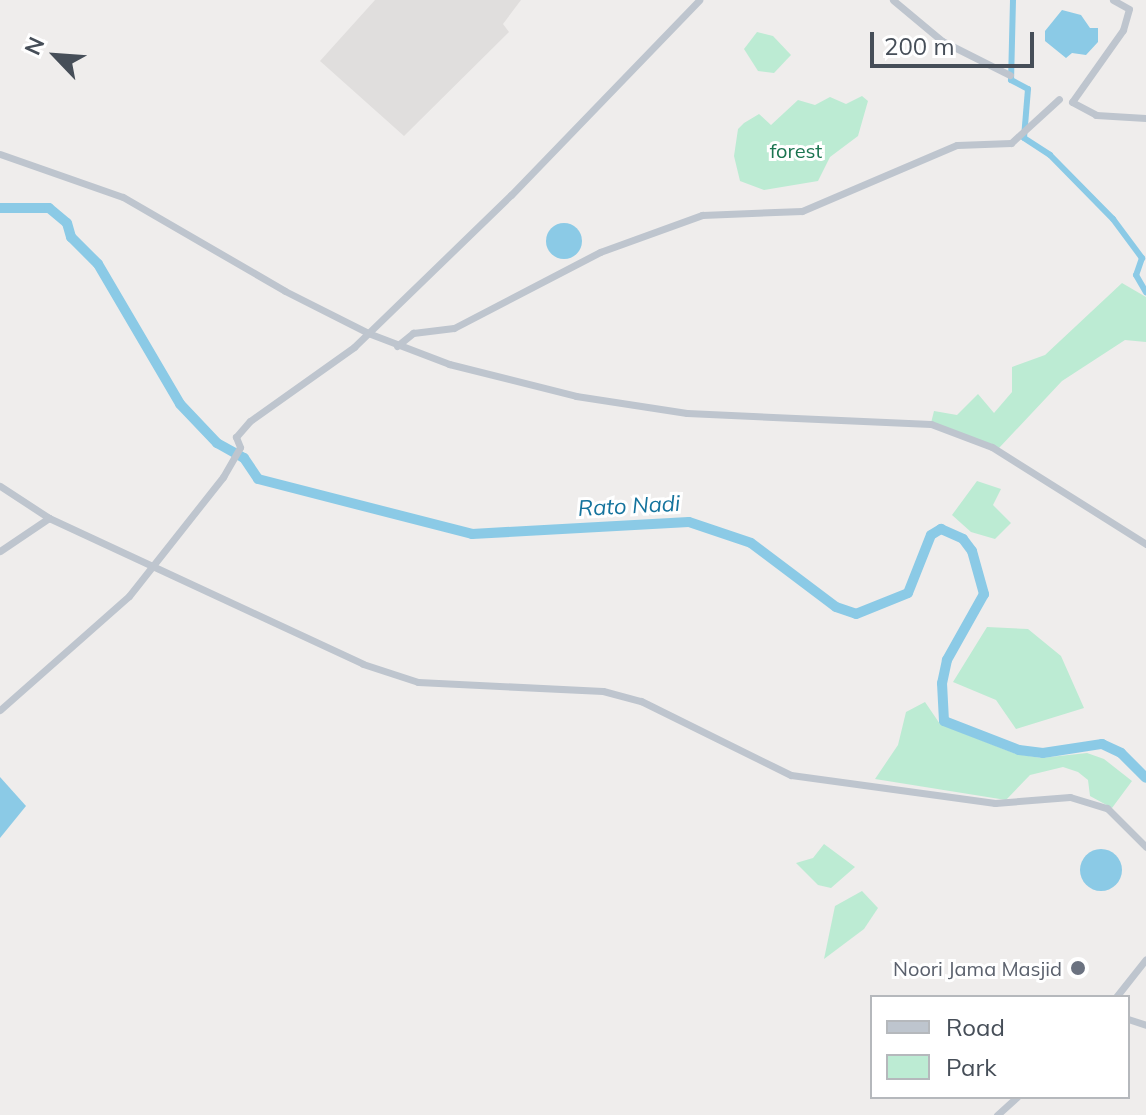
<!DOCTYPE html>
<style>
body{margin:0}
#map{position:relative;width:1146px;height:1115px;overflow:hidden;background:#efedec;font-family:Mulish,sans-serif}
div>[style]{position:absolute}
.education>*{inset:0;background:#e0dedd}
.green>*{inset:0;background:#bcebd3}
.water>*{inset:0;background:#8bcae6}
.round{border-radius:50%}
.canal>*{height:6px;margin:-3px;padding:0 3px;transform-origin:3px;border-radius:3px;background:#8bcae6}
.river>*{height:10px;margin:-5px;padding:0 5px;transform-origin:5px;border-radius:5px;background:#8bcae6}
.minor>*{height:7px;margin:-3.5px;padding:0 3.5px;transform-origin:3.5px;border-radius:3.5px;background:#bec5ce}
.dots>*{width:22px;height:22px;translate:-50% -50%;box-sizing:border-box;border:4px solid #fff;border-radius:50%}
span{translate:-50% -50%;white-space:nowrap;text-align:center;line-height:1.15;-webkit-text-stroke:6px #fff;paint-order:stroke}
.park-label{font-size:20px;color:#1c7551}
.worship-label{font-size:20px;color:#5b616d}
.right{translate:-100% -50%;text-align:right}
.water-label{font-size:22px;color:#14739d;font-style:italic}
.legend{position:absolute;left:870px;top:995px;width:260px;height:104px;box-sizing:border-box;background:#fff;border:2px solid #b5b8bc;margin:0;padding:10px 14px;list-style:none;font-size:24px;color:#464e58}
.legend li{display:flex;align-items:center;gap:16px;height:40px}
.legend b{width:40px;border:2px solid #b5b8bc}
.north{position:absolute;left:16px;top:16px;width:80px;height:80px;-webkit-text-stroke:6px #fff;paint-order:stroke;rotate:295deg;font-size:22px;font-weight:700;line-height:32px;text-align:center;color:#464e58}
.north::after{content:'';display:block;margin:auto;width:28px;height:36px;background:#464e58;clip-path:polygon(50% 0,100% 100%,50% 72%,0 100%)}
.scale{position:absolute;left:870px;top:32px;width:164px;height:36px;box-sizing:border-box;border:4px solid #464e58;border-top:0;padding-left:10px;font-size:24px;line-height:28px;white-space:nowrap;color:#464e58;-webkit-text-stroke:6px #fff;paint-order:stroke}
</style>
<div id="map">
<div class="education">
<i style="clip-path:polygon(375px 0,521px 0,503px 24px,509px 32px,404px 136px,320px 61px)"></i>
</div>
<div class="green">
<i style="clip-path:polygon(757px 32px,773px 36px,791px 55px,774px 73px,758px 71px,744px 49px)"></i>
<i style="clip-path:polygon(862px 96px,868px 101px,858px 136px,830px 157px,818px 181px,764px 190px,740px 181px,734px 156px,738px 129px,744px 123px,759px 114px,771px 125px,798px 100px,815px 105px,830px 97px,846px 104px)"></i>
<i style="clip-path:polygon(1122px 283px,1146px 297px,1146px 342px,1125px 340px,1062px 381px,999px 448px,931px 423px,934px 411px,957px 415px,978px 394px,994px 413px,1012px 392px,1012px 367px,1045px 355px)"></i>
<i style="clip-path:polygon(977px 481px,1001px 489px,993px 505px,1011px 523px,995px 539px,971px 532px,952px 515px)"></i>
<i style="clip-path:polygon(987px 627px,1028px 629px,1061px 656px,1084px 708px,1016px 729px,996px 700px,953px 682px)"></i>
<i style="clip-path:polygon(925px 702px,940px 724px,1016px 754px,1041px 758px,1087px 753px,1104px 759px,1132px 781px,1112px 808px,1090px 796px,1088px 780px,1078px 772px,1063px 767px,1030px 775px,1006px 800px,875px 779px,898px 745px,906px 712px)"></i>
<i style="clip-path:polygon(824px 844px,855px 867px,831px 888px,818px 885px,796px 863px,813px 858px)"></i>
<i style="clip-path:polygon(862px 891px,878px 908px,864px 929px,824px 959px,835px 906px)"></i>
</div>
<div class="water">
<i style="clip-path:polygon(1062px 10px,1081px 15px,1090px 28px,1098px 28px,1098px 42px,1086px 55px,1072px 53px,1066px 58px,1045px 41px,1045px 31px)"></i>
<i class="round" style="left:546px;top:223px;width:36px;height:36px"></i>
<i style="clip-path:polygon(0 777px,26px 806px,0 838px)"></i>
<i class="round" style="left:1080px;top:849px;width:42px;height:42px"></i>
</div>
<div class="canal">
<i style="left:1013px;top:0;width:80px;rotate:91.4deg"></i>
<i style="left:1011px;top:80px;width:19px;rotate:28deg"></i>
<i style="left:1028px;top:89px;width:49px;rotate:94.7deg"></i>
<i style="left:1024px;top:138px;width:31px;rotate:33deg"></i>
<i style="left:1050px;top:155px;width:90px;rotate:45.5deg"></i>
<i style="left:1113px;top:219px;width:49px;rotate:53.4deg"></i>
<i style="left:1142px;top:258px;width:18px;rotate:109deg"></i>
<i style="left:1136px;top:275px;width:20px;rotate:60deg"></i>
</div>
<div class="river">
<i style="left:0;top:208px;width:49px"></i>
<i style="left:49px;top:208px;width:23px;rotate:40deg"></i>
<i style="left:67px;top:223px;width:15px;rotate:74deg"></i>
<i style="left:71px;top:237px;width:38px;rotate:45deg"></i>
<i style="left:98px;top:264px;width:162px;rotate:59.6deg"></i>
<i style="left:180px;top:404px;width:54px;rotate:46.5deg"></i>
<i style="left:217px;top:443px;width:31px;rotate:29deg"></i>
<i style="left:244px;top:458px;width:25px;rotate:56deg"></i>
<i style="left:258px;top:479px;width:221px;rotate:14.4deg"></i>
<i style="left:472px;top:534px;width:217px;rotate:-3.2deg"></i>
<i style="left:689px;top:522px;width:65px;rotate:18.7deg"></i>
<i style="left:751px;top:543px;width:106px;rotate:37deg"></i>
<i style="left:836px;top:607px;width:21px;rotate:19deg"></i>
<i style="left:856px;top:614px;width:56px;rotate:-22deg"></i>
<i style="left:908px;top:593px;width:62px;rotate:-68.4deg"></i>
<i style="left:931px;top:535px;width:12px;rotate:-31deg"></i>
<i style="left:941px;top:529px;width:24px;rotate:24deg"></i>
<i style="left:963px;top:539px;width:15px;rotate:53deg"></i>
<i style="left:972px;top:551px;width:45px;rotate:74.4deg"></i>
<i style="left:984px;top:594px;width:76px;rotate:119.3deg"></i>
<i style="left:947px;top:660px;width:24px;rotate:102deg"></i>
<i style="left:942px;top:683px;width:38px;rotate:87deg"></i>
<i style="left:944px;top:721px;width:80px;rotate:21.1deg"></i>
<i style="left:1019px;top:750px;width:24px;rotate:7deg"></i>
<i style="left:1043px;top:753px;width:60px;rotate:-8.7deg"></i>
<i style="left:1102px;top:744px;width:21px;rotate:25deg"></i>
<i style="left:1121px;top:753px;width:35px;rotate:45deg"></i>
</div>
<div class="minor">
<i style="left:893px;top:0;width:64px;rotate:39.9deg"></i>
<i style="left:942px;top:41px;width:76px;rotate:26.6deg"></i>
<i style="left:1113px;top:0;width:18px;rotate:29deg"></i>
<i style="left:1129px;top:9px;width:22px;rotate:106deg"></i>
<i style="left:1123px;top:30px;width:88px;rotate:125.3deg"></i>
<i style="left:1072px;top:102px;width:27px;rotate:28deg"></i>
<i style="left:1096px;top:115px;width:50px;rotate:3.4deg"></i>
<i style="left:0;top:154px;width:130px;rotate:19.3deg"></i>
<i style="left:123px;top:197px;width:187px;rotate:30.1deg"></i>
<i style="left:285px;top:291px;width:93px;rotate:26.8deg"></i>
<i style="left:368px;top:333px;width:87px;rotate:20.9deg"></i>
<i style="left:449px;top:364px;width:131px;rotate:14.1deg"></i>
<i style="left:576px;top:396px;width:112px;rotate:8.7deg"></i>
<i style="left:687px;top:413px;width:244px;rotate:2.6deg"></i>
<i style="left:931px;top:424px;width:65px;rotate:20.7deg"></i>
<i style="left:992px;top:447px;width:182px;rotate:32.2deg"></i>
<i style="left:397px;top:346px;width:21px;rotate:-39deg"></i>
<i style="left:413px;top:333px;width:41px;rotate:-7deg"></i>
<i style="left:454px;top:328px;width:165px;rotate:-27.5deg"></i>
<i style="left:600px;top:252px;width:109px;rotate:-19.9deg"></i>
<i style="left:702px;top:215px;width:100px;rotate:-2.3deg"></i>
<i style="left:802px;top:211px;width:168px;rotate:-23.1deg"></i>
<i style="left:957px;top:145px;width:54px;rotate:-2.1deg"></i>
<i style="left:1011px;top:143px;width:65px;rotate:-42.5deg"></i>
<i style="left:0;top:486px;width:59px;rotate:33.1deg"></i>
<i style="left:49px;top:518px;width:346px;rotate:24.9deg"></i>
<i style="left:363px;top:664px;width:58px;rotate:18.1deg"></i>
<i style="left:418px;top:682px;width:185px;rotate:2.8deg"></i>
<i style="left:603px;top:691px;width:39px;rotate:15deg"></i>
<i style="left:641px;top:701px;width:167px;rotate:26.3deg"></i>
<i style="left:791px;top:775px;width:206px;rotate:7.8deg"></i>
<i style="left:995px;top:803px;width:75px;rotate:-4.6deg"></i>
<i style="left:1070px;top:797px;width:39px;rotate:17deg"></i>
<i style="left:1107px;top:808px;width:55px;rotate:45deg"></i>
<i style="left:0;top:551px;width:59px;rotate:-34deg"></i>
<i style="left:0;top:710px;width:172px;rotate:-41.5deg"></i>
<i style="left:129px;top:596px;width:152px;rotate:-51.7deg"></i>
<i style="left:223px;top:477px;width:34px;rotate:-60deg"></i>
<i style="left:240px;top:447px;width:11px;rotate:-112deg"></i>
<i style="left:236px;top:437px;width:21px;rotate:-49deg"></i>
<i style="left:250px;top:421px;width:128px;rotate:-35.4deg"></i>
<i style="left:354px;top:347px;width:219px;rotate:-44.1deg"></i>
<i style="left:511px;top:195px;width:271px;rotate:-46deg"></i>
<i style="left:1116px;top:997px;width:48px;rotate:-51.7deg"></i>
<i style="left:1128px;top:1019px;width:19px;rotate:18deg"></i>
<i style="left:997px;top:1115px;width:27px;rotate:-42deg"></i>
</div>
<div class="dots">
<i style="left:1078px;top:968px;background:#6b7280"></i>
</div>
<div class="park-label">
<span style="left:796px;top:150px">forest</span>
</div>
<div class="worship-label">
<span class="right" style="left:1062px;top:968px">Noori Jama Masjid</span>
</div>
<div class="water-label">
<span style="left:629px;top:506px;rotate:-3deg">Rato Nadi</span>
</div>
<ul class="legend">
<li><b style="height:10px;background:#bec5ce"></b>Road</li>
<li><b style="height:22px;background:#bcebd3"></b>Park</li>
</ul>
<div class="north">N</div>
<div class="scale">200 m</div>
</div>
